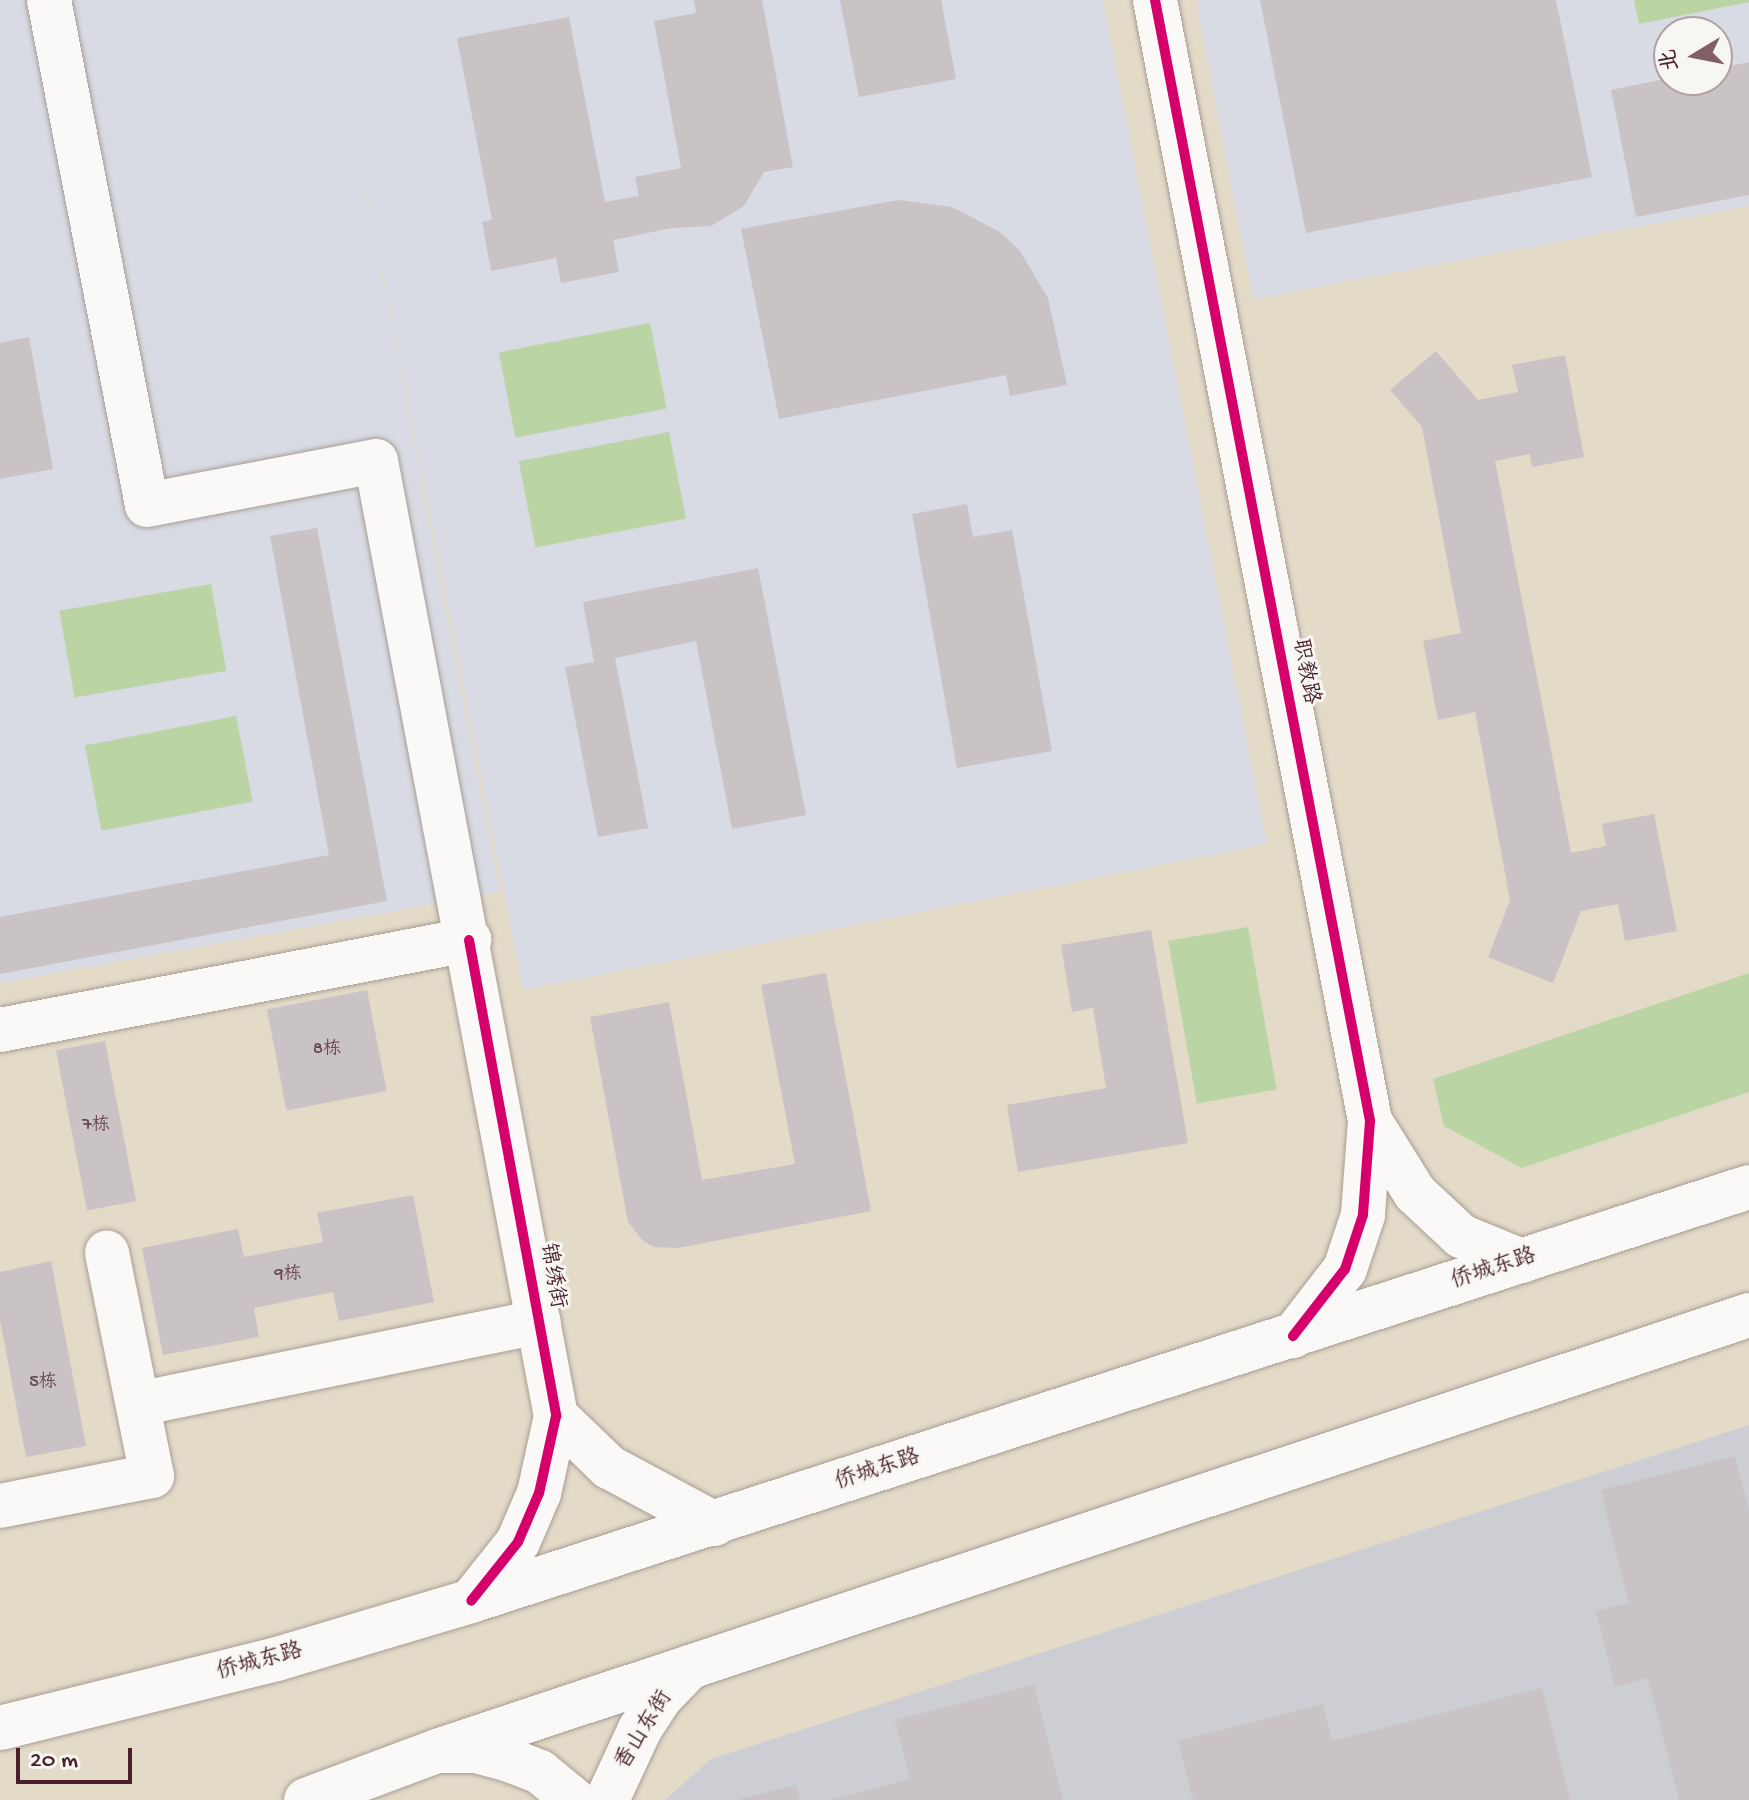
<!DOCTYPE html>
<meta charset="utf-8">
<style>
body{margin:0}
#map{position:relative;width:1749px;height:1800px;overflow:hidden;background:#e3dac8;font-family:"Gochi Hand","LXGW WenKai TC",sans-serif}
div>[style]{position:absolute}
.built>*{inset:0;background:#d8dae4}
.industrial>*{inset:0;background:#ccced4}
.green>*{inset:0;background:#bad5a3;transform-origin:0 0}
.building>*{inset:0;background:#c9c3c6;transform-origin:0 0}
.roads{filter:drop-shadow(0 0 2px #a89e94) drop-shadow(0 0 2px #a89e94)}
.minor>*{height:44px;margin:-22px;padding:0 22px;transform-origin:22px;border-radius:22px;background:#fbf9f7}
.major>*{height:44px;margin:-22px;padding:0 22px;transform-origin:22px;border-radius:22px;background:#fbf9f7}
.cycleway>*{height:10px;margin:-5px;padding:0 5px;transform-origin:5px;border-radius:5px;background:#d6006c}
span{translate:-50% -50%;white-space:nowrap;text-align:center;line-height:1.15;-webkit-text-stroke:6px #f6f6f2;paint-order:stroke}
.number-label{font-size:18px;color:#6a4852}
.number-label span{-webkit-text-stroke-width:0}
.street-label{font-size:22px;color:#4a1f2b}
.north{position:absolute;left:1653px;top:16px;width:80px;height:80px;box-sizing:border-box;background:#f6f6f2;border:2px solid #b1a0a2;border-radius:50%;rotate:260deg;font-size:22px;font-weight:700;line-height:32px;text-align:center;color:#4a1f2b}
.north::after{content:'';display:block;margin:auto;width:28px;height:36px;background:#806062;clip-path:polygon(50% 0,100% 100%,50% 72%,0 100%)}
.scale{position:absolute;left:16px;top:1748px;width:116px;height:36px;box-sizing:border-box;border:4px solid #4a1f2b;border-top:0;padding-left:10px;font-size:24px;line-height:28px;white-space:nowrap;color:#4a1f2b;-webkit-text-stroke:6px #f6f6f2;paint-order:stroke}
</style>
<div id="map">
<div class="built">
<i style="clip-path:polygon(0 0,1103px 0,1267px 844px,523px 990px,333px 20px,500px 892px,0 983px)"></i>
<i style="clip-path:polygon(evenodd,1196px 0,1749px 0,1749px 206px,1253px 299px,1196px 0,1669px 32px,1717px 32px,1717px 80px,1669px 80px,1669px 32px)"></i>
</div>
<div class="industrial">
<i style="clip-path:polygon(1749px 1425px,1749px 1800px,665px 1800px,711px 1759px)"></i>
</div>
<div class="green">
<i style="clip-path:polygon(1634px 0,1749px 0,1749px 2px,1639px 24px)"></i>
<i style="left:650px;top:323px;width:87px;height:154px;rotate:79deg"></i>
<i style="left:669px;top:432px;width:88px;height:153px;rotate:79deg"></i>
<i style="left:211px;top:584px;width:88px;height:154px;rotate:80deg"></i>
<i style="left:236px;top:716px;width:87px;height:154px;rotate:79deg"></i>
<i style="left:1248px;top:927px;width:165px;height:81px;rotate:80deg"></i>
<i style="clip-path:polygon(1749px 973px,1749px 1092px,1522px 1168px,1444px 1126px,1433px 1079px)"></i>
</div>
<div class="building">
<i style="clip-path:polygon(694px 0,762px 0,793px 167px,764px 172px,744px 206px,711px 226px,672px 228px,613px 240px,619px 272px,561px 283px,556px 258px,491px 271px,482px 222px,492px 220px,457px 38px,569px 17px,605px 202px,639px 196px,635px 177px,681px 168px,654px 21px,696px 13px)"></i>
<i style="clip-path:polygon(840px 0,941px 0,956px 79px,859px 97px)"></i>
<i style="clip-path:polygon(1260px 0,1556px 0,1592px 177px,1306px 233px)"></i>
<i style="clip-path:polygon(1749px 62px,1749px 195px,1636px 217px,1611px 90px,1669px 78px,1717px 80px,1717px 69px)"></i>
<i style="clip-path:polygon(898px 200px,952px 207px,1000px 232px,1020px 251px,1048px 298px,1067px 385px,1010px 396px,1006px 375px,779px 419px,741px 229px)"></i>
<i style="clip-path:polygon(29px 337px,53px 469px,0 479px,0 343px)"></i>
<i style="clip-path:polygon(1436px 351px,1478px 400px,1518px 392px,1512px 365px,1565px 355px,1584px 457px,1532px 467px,1530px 454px,1495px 461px,1571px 853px,1606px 846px,1602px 824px,1654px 814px,1677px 931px,1625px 941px,1618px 904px,1581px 911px,1553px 983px,1488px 957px,1510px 900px,1475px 712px,1438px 720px,1423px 641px,1461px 633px,1422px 427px,1390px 390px)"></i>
<i style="clip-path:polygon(967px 504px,973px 537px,1012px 530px,1052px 751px,957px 768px,912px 514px)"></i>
<i style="clip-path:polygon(317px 528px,387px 901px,0 974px,0 917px,329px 855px,270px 536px)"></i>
<i style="clip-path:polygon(758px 568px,806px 815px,732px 829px,696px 641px,615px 658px,648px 828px,598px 837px,565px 667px,594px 662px,583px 602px)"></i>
<i style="clip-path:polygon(1151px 930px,1188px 1143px,1018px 1172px,1007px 1105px,1106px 1088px,1093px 1008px,1072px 1012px,1061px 945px)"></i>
<i style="clip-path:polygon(826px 973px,871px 1211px,678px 1248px,654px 1247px,643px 1241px,628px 1222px,590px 1017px,669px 1002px,702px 1180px,795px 1164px,761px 985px)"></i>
<i style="left:367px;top:990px;width:103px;height:102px;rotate:79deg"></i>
<i style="left:105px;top:1041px;width:163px;height:50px;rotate:79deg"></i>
<i style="clip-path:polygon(413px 1195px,434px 1302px,339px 1321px,333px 1292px,254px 1308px,259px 1337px,163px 1355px,142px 1248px,238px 1229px,244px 1257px,323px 1242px,317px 1213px)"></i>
<i style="clip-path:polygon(51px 1261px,86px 1446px,26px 1457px,0 1320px,0 1272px)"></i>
<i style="clip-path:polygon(1735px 1456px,1749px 1511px,1749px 1800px,1679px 1800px,1648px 1678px,1615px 1687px,1596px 1611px,1629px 1603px,1601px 1490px)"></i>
<i style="clip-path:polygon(1034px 1685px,1063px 1800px,830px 1800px,910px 1779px,895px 1720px)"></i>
<i style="clip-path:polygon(1542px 1688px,1570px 1800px,1193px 1800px,1178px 1741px,1323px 1704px,1332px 1741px)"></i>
<i style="clip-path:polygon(796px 1785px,800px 1800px,740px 1800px,740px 1799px)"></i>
</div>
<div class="roads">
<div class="minor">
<i style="left:49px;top:0;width:514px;rotate:79.02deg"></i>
<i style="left:147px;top:505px;width:233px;rotate:-10.9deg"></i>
<i style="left:376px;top:461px;width:972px;rotate:79.33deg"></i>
<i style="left:556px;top:1416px;width:79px;rotate:102.4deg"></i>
<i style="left:539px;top:1493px;width:53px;rotate:113.2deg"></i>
<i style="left:518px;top:1542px;width:75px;rotate:128.5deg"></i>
<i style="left:1155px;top:0;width:1141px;rotate:79.14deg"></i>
<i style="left:1370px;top:1121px;width:94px;rotate:94.3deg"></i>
<i style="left:1363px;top:1215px;width:57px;rotate:108.4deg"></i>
<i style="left:1345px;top:1269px;width:85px;rotate:127.8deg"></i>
<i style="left:0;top:1030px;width:478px;rotate:-10.9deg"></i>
<i style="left:1370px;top:1121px;width:85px;rotate:58deg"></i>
<i style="left:1415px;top:1193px;width:63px;rotate:43.1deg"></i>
<i style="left:1461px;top:1236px;width:66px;rotate:22.3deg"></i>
<i style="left:138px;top:1404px;width:409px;rotate:-11.6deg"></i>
<i style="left:556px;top:1416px;width:74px;rotate:43.9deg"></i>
<i style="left:609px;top:1467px;width:120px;rotate:28.3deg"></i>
<i style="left:0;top:1506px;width:155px;rotate:-11.2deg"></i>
<i style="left:152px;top:1476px;width:228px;rotate:-101.4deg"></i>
<i style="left:437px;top:1751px;width:39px"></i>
<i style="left:476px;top:1751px;width:34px;rotate:15deg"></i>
<i style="left:509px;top:1760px;width:33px;rotate:21deg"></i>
<i style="left:540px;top:1772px;width:44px;rotate:39.5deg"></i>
<i style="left:607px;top:1800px;width:78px;rotate:-65.1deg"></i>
<i style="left:640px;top:1729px;width:38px;rotate:-57deg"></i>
<i style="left:661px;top:1697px;width:42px;rotate:-46deg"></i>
</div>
<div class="major">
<i style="left:0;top:1728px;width:285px;rotate:-14deg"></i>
<i style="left:277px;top:1659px;width:202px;rotate:-16.6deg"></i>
<i style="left:471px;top:1601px;width:1343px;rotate:-17.95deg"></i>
<i style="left:306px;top:1800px;width:140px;rotate:-20.5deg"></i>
<i style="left:437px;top:1751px;width:1383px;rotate:-18.38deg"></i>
</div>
</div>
<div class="cycleway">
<i style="left:1155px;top:0;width:1141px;rotate:79.14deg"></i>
<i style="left:1370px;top:1121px;width:94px;rotate:94.3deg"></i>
<i style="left:1363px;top:1215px;width:57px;rotate:108.4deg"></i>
<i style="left:1345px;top:1269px;width:85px;rotate:127.8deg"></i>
<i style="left:469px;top:940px;width:484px;rotate:79.6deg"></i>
<i style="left:556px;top:1416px;width:79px;rotate:102.4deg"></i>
<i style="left:539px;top:1493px;width:53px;rotate:113.2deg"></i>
<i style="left:518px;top:1542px;width:75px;rotate:128.5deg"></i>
</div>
<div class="number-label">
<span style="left:327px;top:1050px">8栋</span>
<span style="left:96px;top:1126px">7栋</span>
<span style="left:288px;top:1275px">9栋</span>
<span style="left:43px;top:1383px">5栋</span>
</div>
<div class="street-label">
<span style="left:1304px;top:672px;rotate:79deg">职教路</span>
<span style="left:1494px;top:1270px;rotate:-18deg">侨城东路</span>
<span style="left:551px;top:1276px;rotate:80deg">锦绣街</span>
<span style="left:878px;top:1471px;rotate:-18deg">侨城东路</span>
<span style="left:260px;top:1663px;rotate:-15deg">侨城东路</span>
<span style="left:645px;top:1731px;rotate:-58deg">香山东街</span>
</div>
<div class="north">北</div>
<div class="scale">20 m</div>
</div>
